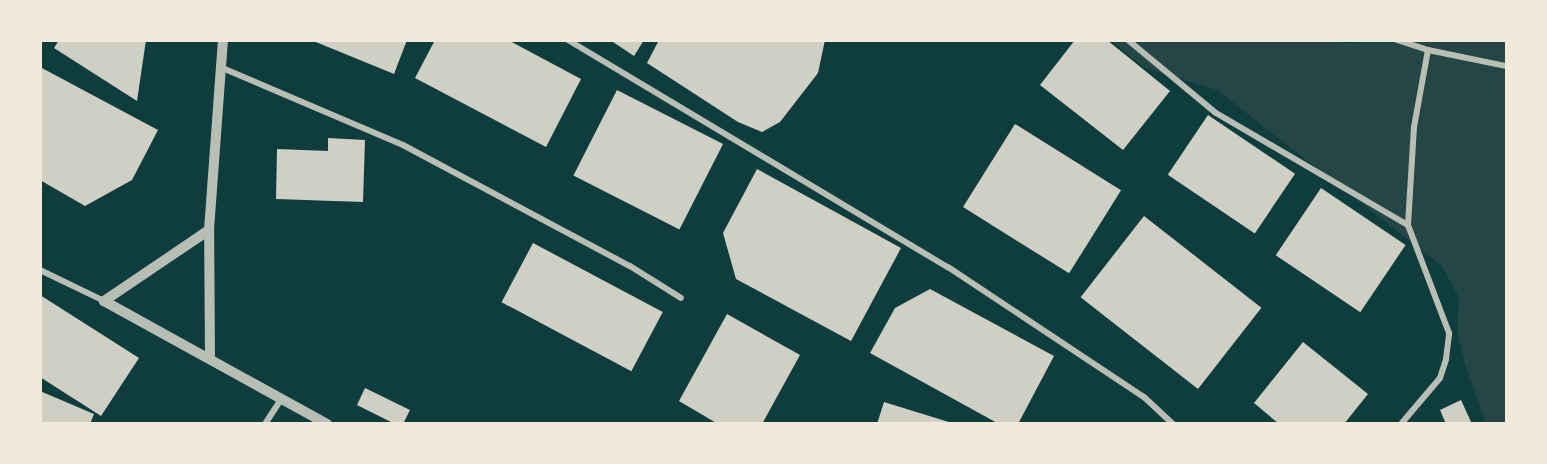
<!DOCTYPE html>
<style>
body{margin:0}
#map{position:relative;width:1547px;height:464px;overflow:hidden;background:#0f3d3e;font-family:Signika,sans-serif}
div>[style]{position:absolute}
.green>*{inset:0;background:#244646}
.building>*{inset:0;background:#cfcfc3;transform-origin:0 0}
.minor>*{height:6px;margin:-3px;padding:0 3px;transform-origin:3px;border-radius:3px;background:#b8beb3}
.tertiary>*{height:10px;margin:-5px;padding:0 5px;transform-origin:5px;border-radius:5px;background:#b8beb3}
span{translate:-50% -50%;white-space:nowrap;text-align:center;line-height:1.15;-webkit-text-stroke:6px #f1e9da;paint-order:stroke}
.frame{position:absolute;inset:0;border:42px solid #f1e9da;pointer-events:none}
</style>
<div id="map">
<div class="green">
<i style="clip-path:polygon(1337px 40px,1341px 43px,1506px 41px,1506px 423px,1486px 423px,1485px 421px,1465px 364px,1457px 330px,1459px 298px,1442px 266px,1217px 90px,1145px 68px,1112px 41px)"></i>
</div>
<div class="building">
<i style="clip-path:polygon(59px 40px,146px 40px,137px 101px,54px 48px)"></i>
<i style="clip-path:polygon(311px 40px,407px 40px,394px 74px)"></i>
<i style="clip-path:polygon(435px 40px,508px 40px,581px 79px,546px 147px,415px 78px)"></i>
<i style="clip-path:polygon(610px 40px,644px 40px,634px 56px)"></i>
<i style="clip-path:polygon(659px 40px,825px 40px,818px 73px,780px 122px,762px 132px,738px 122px,647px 63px)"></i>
<i style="clip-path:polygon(1075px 40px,1107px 40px,1170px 91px,1123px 150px,1040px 85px)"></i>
<i style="clip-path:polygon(40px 67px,158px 130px,132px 180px,85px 206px,40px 180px)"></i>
<i style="left:617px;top:90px;width:119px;height:96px;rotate:27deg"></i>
<i style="left:1208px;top:115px;width:105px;height:72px;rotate:34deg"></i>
<i style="left:1015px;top:124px;width:125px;height:98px;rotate:32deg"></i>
<i style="clip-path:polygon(328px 138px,365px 140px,363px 202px,276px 199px,277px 149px,328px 151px)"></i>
<i style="clip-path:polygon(757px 169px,901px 248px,851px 341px,736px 279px,723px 233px)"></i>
<i style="left:1321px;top:188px;width:102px;height:81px;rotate:34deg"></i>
<i style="left:1144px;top:216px;width:149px;height:103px;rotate:38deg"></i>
<i style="left:533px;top:243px;width:147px;height:67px;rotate:28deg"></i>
<i style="clip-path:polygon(930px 289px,1054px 356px,1018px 424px,999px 424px,870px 353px,895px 308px)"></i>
<i style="clip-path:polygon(40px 295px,139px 358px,101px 416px,40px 377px)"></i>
<i style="clip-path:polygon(727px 314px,800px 355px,762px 424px,718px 424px,679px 401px)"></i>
<i style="clip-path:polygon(1303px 342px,1368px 394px,1344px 424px,1279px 424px,1254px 403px)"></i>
<i style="clip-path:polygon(365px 388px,410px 410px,403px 424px,395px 424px,357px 405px)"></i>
<i style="clip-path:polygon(40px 391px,94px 414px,90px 424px,40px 424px)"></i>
<i style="clip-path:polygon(1461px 400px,1472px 424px,1446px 424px,1440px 410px)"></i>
<i style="clip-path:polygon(884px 402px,952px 423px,952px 424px,877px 424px)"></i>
</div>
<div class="minor">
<i style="left:568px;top:40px;width:443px;rotate:30.9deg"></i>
<i style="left:948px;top:267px;width:235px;rotate:33.6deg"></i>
<i style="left:1144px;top:397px;width:40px;rotate:43deg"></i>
<i style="left:1128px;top:40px;width:114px;rotate:39.7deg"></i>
<i style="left:1216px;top:113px;width:222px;rotate:30.3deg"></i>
<i style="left:1397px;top:40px;width:33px;rotate:18deg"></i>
<i style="left:1428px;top:50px;width:80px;rotate:11.6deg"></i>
<i style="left:220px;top:67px;width:199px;rotate:23.1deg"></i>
<i style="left:403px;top:145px;width:257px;rotate:28.1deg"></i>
<i style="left:630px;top:266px;width:60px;rotate:32.1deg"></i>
<i style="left:40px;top:270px;width:71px;rotate:25.8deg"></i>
<i style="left:265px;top:424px;width:31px;rotate:-57deg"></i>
<i style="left:1401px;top:424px;width:60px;rotate:-49.7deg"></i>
<i style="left:1440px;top:378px;width:20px;rotate:-72deg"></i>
<i style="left:1446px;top:359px;width:26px;rotate:-83deg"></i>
<i style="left:1449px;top:333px;width:116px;rotate:-110.8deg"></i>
<i style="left:1408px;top:225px;width:98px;rotate:-86.5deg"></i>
<i style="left:1414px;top:127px;width:78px;rotate:-79.7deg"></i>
</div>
<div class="tertiary">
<i style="left:209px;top:230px;width:127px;rotate:145.9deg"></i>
<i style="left:104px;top:301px;width:255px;rotate:28.9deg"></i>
<i style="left:210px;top:358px;width:128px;rotate:-90.4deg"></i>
<i style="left:209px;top:230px;width:191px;rotate:-85.8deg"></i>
</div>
<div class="frame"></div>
</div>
